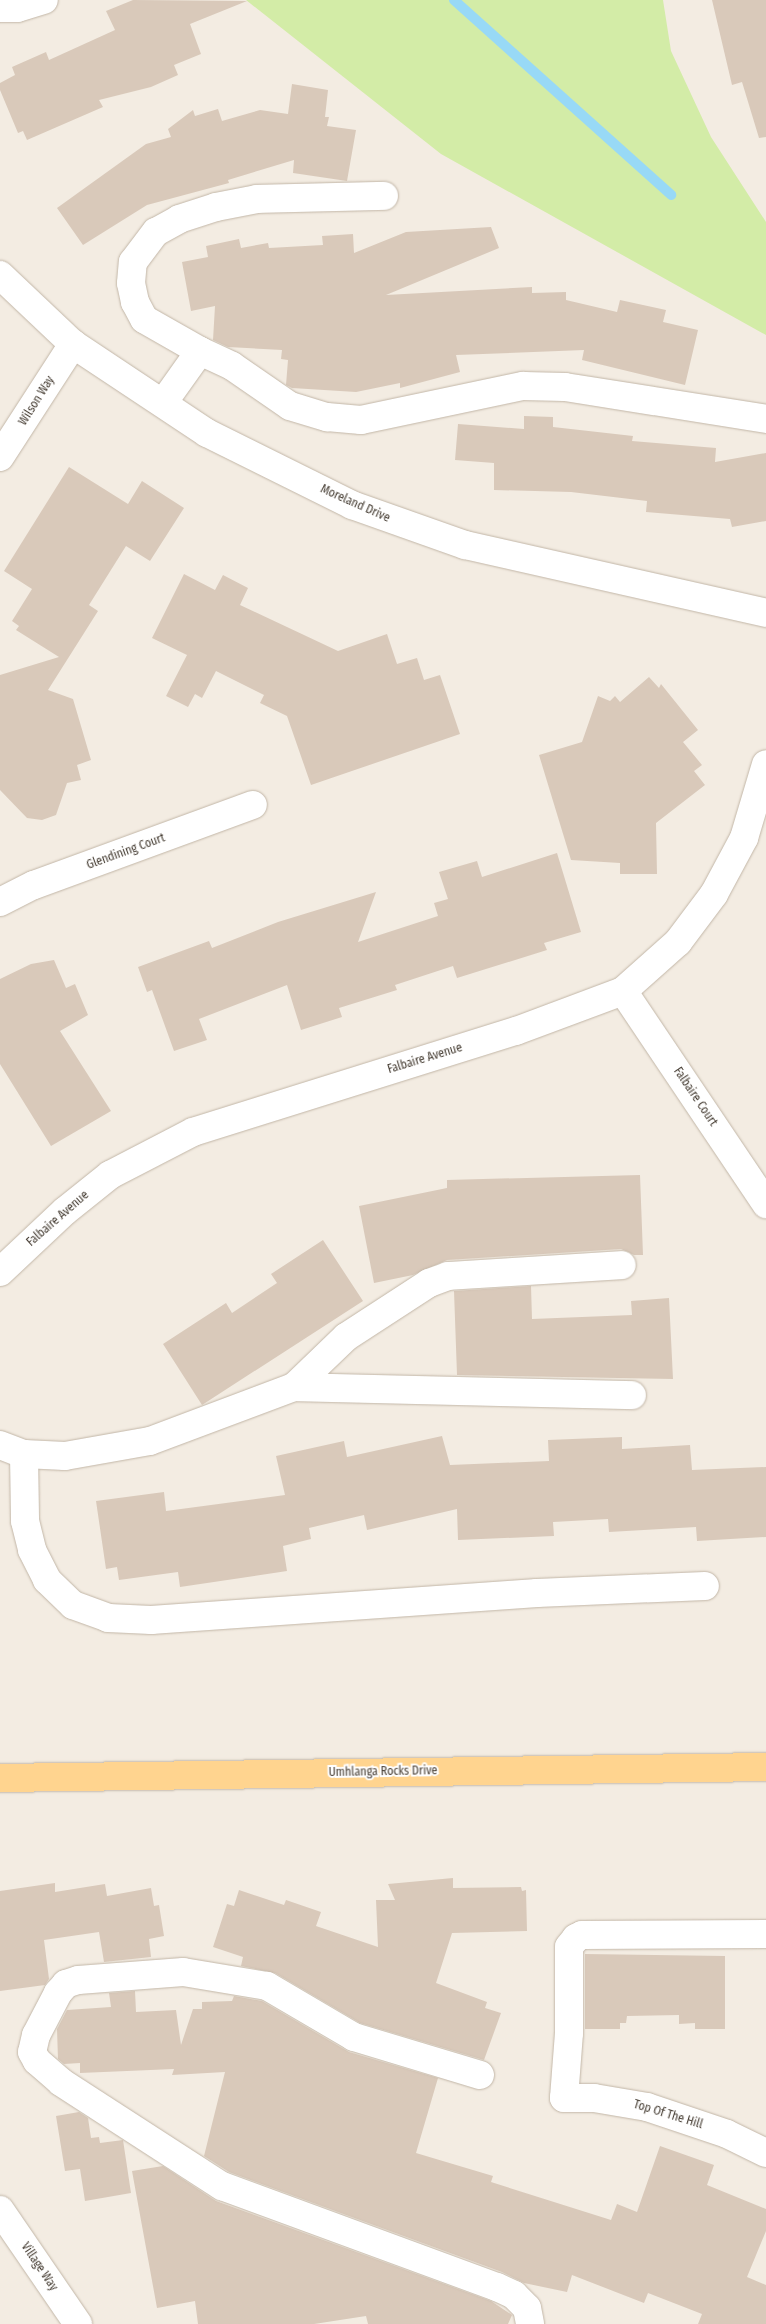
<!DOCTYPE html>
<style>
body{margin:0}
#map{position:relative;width:766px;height:2324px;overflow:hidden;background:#f3ece2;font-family:"Fira Sans Condensed",sans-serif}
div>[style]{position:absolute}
.green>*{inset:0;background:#d3eca7}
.stream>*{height:10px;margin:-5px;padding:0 5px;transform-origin:5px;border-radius:5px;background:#98d9f6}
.building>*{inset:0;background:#d9c9ba}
.roads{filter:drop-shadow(0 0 1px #c2b6a7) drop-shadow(0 0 1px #c2b6a7)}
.minor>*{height:28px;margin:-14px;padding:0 14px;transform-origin:14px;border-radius:14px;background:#fff}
.major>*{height:28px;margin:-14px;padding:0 14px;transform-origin:14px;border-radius:14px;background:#ffd48f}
span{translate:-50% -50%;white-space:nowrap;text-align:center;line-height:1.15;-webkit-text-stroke:4px #fff;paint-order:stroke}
.street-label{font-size:12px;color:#453c32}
</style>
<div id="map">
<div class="green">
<i style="clip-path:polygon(246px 0,663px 0,671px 51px,711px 137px,766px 222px,766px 335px,441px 154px)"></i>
</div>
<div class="stream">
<i style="left:454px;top:0;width:292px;rotate:41.9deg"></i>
</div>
<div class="building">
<i style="clip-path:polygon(133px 0,247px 1px,190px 24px,201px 54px,174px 65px,178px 75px,151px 87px,99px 100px,103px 107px,27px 140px,23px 131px,18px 133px,0 90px,0 83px,15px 75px,12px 67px,46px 52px,49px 60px,115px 30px,106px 11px)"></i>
<i style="clip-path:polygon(712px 0,766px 0,766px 137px,759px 138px,742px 82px,732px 85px)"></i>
<i style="clip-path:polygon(292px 84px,328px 90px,325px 117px,329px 117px,327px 126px,356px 130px,347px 181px,293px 173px,294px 160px,228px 180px,229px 183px,147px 205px,83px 245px,57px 208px,146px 144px,171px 137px,168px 129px,193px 110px,195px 116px,218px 109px,222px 121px,260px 110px,288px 114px)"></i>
<i style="clip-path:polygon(491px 227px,499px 248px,386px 295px,532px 287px,532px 293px,566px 292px,566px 300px,617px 312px,620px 300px,666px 310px,663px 322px,698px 330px,685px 385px,582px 360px,584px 350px,456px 355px,460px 372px,400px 388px,400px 383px,356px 392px,292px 388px,286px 385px,288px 360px,281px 359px,282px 350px,228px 347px,213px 340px,215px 306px,191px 311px,182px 262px,208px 257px,206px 246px,239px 239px,241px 248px,268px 243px,269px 248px,323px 245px,322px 236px,353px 234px,354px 253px,406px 232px)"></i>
<i style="clip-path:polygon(524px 416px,553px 417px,553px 427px,633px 436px,632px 441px,716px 448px,715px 462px,766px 453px,766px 521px,732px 527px,730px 519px,646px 512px,647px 501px,571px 492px,494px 490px,494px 463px,455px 460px,458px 424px,524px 429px)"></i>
<i style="clip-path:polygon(69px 467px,128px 504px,142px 481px,184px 508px,150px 561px,126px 546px,89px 605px,98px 611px,48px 690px,73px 699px,91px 760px,77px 765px,81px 780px,67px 783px,56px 815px,42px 820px,27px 818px,0 790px,0 675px,59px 657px,16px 630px,19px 626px,12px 621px,32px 589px,4px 571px)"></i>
<i style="clip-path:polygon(184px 574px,215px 590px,223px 575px,248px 588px,240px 605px,338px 651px,387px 634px,397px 664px,417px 658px,424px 680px,440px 675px,460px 734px,311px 785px,287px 716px,260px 703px,264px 695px,216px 671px,202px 698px,195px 694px,188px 707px,166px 696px,187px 655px,152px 638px)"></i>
<i style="clip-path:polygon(649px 677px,659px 688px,661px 684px,698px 730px,683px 742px,702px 765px,694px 771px,705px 785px,656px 823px,657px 874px,620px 874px,620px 863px,571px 860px,539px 755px,582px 742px,598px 696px,610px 701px,615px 696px,620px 702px)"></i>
<i style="clip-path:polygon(557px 853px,581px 932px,544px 943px,547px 950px,457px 978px,453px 966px,395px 985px,397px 990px,339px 1008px,342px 1017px,301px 1030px,287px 985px,199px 1019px,207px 1040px,174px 1051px,152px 990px,147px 992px,138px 967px,209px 941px,212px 948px,278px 922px,376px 892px,358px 942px,438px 916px,434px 903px,448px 899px,439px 872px,477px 861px,482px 877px)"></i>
<i style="clip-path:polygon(54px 960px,66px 988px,75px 984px,88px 1015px,60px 1031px,111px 1111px,51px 1146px,0 1064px,0 979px,31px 964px)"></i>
<i style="clip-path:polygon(640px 1175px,643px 1255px,634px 1255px,621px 1249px,447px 1260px,413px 1275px,374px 1283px,359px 1206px,447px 1188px,447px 1180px)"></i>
<i style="clip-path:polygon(323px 1240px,363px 1301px,202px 1405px,163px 1344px,226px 1303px,232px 1313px,277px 1283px,271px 1274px)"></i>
<i style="clip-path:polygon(531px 1286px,532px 1319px,632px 1315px,631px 1301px,669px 1298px,673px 1379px,457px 1375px,454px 1291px)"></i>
<i style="clip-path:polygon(442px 1436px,450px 1465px,549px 1461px,548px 1440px,622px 1437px,622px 1449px,690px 1445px,692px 1470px,766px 1467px,766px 1537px,697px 1541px,696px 1527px,609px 1532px,608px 1519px,553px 1522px,554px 1536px,458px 1540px,457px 1509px,367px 1530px,364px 1515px,309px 1528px,311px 1539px,283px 1546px,287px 1571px,180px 1587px,178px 1572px,119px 1580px,117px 1567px,106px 1569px,96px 1501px,164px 1492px,166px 1511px,285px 1495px,276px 1456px,344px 1441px,347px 1457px)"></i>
<i style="clip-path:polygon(453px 1878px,453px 1888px,521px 1887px,522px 1891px,526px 1890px,527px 1931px,452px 1933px,436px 1983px,487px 2002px,485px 2008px,501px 2013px,484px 2060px,360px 2023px,275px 1973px,241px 1966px,243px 1957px,213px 1947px,227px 1904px,234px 1906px,239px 1890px,284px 1905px,286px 1900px,321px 1912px,316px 1926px,378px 1947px,376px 1900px,395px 1900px,388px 1884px)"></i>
<i style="clip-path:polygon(55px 1883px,55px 1892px,105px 1884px,107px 1896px,151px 1888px,154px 1906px,159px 1905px,164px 1936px,149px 1939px,151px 1957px,104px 1962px,99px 1932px,44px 1940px,49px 1979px,45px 1985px,0 1991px,0 1891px)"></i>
<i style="clip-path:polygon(585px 1954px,725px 1956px,725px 2029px,695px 2029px,695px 2023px,679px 2024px,679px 2015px,627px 2016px,626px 2023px,620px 2023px,620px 2029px,585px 2029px)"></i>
<i style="clip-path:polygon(135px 1991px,136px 2012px,176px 2010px,181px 2045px,193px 2009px,202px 2009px,202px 2002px,232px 2001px,234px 1996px,262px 2001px,349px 2052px,438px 2078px,416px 2153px,493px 2176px,491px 2182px,611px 2220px,617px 2204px,637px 2212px,660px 2146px,714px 2165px,707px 2185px,766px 2209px,766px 2231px,747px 2277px,766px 2285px,766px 2324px,698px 2324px,702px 2314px,648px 2293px,644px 2303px,572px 2275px,567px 2292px,524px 2283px,502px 2272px,229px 2172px,204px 2156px,225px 2072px,172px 2075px,174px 2069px,80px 2073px,80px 2063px,64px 2064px,58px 2059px,57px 2029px,67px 2010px,111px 2007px,109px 1993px)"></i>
<i style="clip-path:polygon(79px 2112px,88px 2118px,91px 2138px,99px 2137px,100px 2143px,123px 2140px,131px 2193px,85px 2201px,80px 2169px,65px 2171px,56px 2116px)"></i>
<i style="clip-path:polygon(163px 2166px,216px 2201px,491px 2301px,512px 2315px,508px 2324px,368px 2324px,366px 2316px,314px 2324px,198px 2324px,195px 2301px,157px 2308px,132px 2171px)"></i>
</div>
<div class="roads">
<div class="minor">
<i style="left:0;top:8px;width:17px"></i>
<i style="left:17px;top:8px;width:28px;rotate:-17deg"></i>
<i style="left:0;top:275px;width:100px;rotate:43.4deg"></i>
<i style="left:73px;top:344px;width:161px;rotate:33.6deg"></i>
<i style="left:207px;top:433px;width:162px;rotate:26.4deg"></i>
<i style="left:352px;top:505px;width:120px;rotate:19.5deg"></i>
<i style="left:465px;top:545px;width:309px;rotate:12.7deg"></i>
<i style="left:200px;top:351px;width:64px;rotate:-150.3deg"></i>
<i style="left:144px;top:319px;width:19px;rotate:-118deg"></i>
<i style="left:135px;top:302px;width:19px;rotate:-102deg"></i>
<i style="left:131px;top:283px;width:21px;rotate:-85deg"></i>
<i style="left:133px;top:262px;width:38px;rotate:-53deg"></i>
<i style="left:156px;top:232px;width:26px;rotate:-29deg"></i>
<i style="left:179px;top:219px;width:39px;rotate:-18deg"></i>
<i style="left:216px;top:207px;width:42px;rotate:-11deg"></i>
<i style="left:257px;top:199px;width:127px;rotate:-1.4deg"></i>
<i style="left:163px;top:403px;width:64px;rotate:-54.6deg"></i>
<i style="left:200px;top:351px;width:35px;rotate:25deg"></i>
<i style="left:232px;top:366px;width:70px;rotate:34.6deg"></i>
<i style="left:290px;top:406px;width:39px;rotate:17deg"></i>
<i style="left:327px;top:417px;width:34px;rotate:5deg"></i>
<i style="left:361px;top:420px;width:166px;rotate:-11.9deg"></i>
<i style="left:523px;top:386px;width:42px;rotate:1.4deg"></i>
<i style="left:565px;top:387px;width:204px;rotate:9deg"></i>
<i style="left:0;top:457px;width:135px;rotate:-57.1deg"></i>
<i style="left:0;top:902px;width:38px;rotate:-27deg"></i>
<i style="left:34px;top:885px;width:233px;rotate:-20.1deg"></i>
<i style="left:623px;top:991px;width:257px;rotate:56.1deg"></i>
<i style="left:0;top:1272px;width:89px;rotate:-43.2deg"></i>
<i style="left:65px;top:1211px;width:58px;rotate:-38.7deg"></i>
<i style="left:110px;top:1175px;width:93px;rotate:-27.4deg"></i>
<i style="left:193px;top:1132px;width:338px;rotate:-17.4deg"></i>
<i style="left:516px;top:1031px;width:114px;rotate:-20.5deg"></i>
<i style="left:623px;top:991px;width:74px;rotate:-41.7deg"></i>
<i style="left:678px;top:942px;width:60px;rotate:-53.1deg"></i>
<i style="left:714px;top:894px;width:64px;rotate:-61.8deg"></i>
<i style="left:744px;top:838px;width:77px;rotate:-73.4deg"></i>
<i style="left:294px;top:1387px;width:338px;rotate:1.4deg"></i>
<i style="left:0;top:1445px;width:26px;rotate:21deg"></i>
<i style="left:24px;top:1454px;width:67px;rotate:89.1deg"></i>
<i style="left:25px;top:1521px;width:30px;rotate:76deg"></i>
<i style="left:32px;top:1550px;width:34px;rotate:63deg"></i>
<i style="left:47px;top:1580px;width:36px;rotate:44deg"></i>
<i style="left:73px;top:1605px;width:37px;rotate:20deg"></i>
<i style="left:108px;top:1618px;width:43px;rotate:2.7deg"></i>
<i style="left:151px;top:1620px;width:387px;rotate:-4deg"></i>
<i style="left:537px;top:1593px;width:168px;rotate:-2.4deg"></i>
<i style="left:24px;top:1454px;width:41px;rotate:2.8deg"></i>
<i style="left:65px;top:1456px;width:86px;rotate:-10deg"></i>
<i style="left:150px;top:1441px;width:154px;rotate:-20.6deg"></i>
<i style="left:294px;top:1387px;width:72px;rotate:-43.9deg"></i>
<i style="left:346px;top:1337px;width:99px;rotate:-33deg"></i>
<i style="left:429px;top:1283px;width:20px;rotate:-20deg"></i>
<i style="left:448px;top:1276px;width:174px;rotate:-3.6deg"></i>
<i style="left:766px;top:1934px;width:184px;rotate:179.7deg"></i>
<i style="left:582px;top:1935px;width:7px;rotate:153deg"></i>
<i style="left:576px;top:1938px;width:11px;rotate:128deg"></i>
<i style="left:569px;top:1947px;width:86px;rotate:90deg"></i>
<i style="left:569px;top:2033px;width:65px;rotate:94.4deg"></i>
<i style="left:564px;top:2098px;width:30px"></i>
<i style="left:594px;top:2098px;width:54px;rotate:9.6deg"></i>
<i style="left:647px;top:2107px;width:84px;rotate:18.6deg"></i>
<i style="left:727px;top:2134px;width:43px;rotate:26deg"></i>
<i style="left:480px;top:2075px;width:132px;rotate:-163.2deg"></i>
<i style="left:354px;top:2037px;width:101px;rotate:-149.6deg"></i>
<i style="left:267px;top:1986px;width:85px;rotate:-170.5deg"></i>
<i style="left:183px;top:1972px;width:105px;rotate:175.6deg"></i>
<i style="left:78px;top:1980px;width:13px;rotate:162deg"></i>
<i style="left:66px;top:1984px;width:12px;rotate:132deg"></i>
<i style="left:58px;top:1993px;width:47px;rotate:117.6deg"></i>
<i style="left:36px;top:2035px;width:17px;rotate:103deg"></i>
<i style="left:32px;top:2052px;width:10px;rotate:61deg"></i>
<i style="left:37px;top:2061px;width:32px;rotate:41deg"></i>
<i style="left:61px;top:2082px;width:192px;rotate:32.9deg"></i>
<i style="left:222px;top:2186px;width:293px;rotate:20.2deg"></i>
<i style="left:497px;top:2287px;width:19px;rotate:25deg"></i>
<i style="left:514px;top:2295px;width:18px;rotate:45deg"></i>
<i style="left:527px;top:2308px;width:16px;rotate:79deg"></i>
<i style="left:0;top:2210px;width:138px;rotate:55.6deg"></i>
</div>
<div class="major">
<i style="left:0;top:1778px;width:766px;rotate:-0.82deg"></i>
</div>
</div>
<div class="street-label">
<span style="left:37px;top:401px;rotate:-58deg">Wilson Way</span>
<span style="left:355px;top:504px;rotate:24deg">Moreland Drive</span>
<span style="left:126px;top:852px;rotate:-20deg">Glendining Court</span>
<span style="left:425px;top:1059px;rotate:-17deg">Falbaire Avenue</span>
<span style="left:695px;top:1097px;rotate:56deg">Falbaire Court</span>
<span style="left:58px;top:1219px;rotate:-41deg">Falbaire Avenue</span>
<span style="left:383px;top:1772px;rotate:-1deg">Umhlanga Rocks Drive</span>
<span style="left:668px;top:2115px;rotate:17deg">Top Of The Hill</span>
<span style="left:39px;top:2267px;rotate:56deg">Village Way</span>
</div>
</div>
